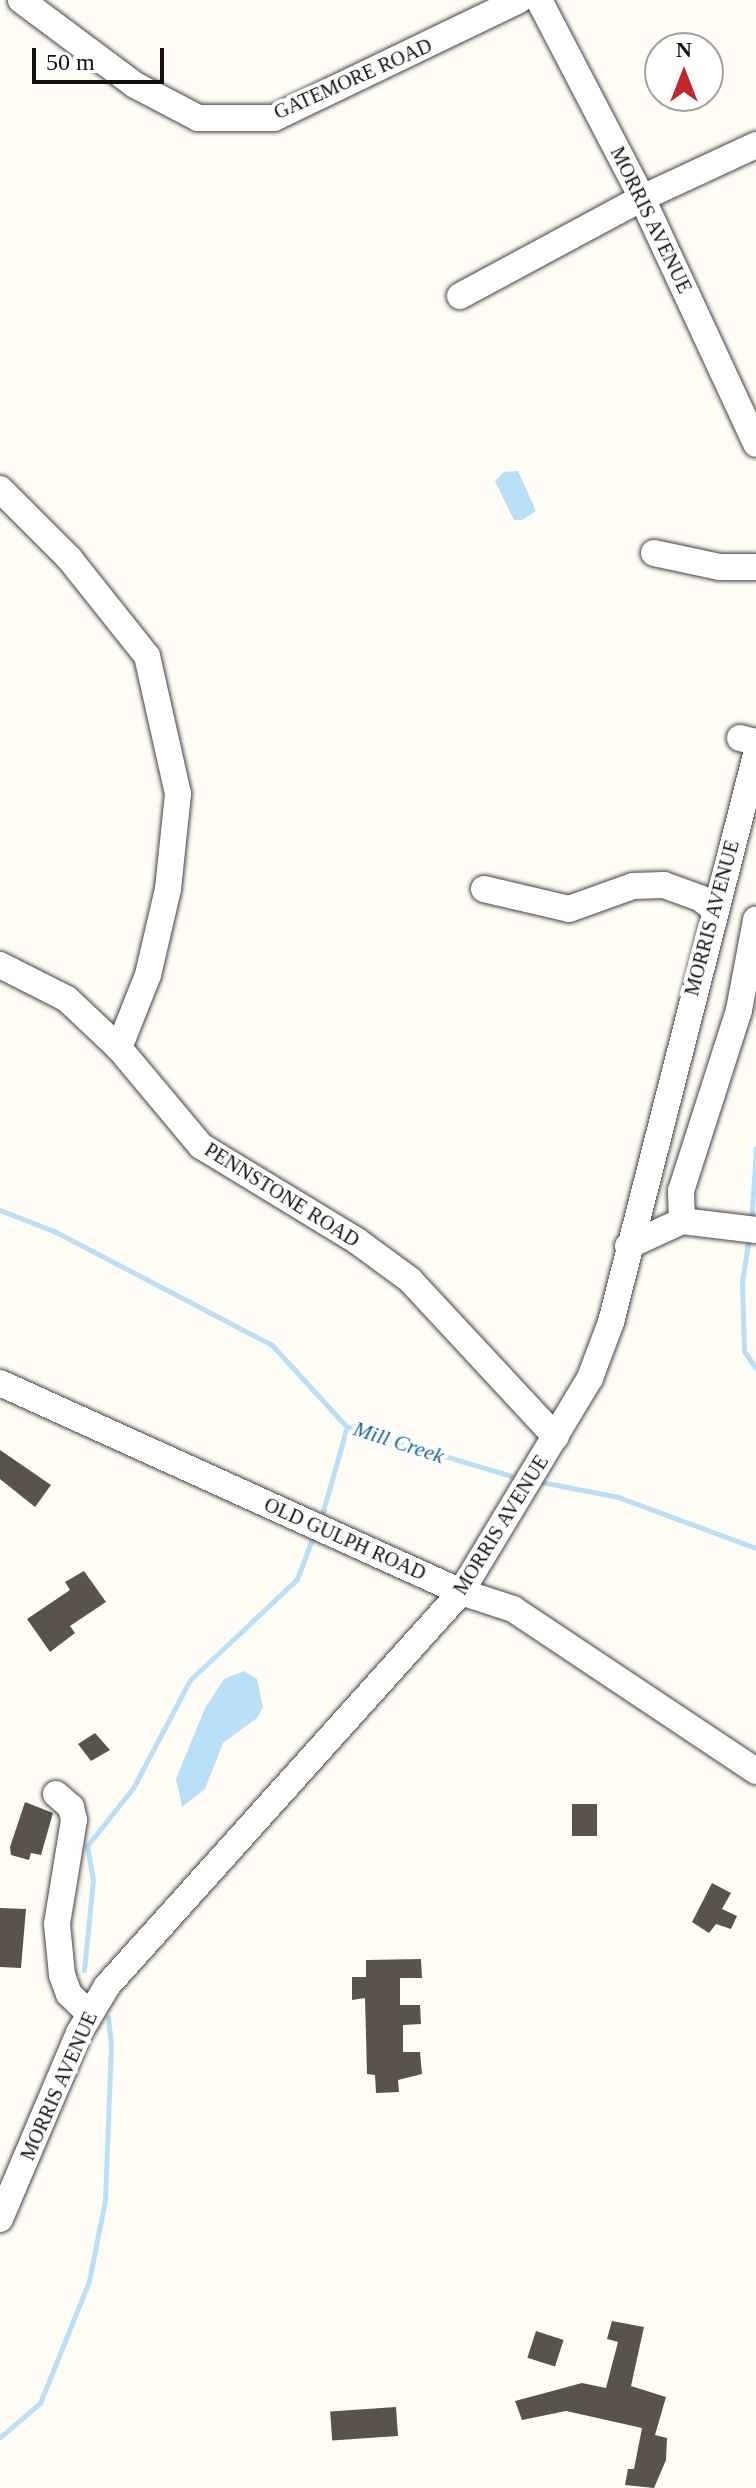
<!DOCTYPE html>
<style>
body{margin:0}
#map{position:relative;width:756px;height:2488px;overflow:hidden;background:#fffdf5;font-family:Georgia,serif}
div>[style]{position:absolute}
.water>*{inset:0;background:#b9e0f7}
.stream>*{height:5px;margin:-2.5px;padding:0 2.5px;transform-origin:2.5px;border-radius:2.5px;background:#b9e0f7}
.building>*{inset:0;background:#5a524d;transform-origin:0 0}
.roads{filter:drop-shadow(0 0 2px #444) drop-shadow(0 0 2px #444)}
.minor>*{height:26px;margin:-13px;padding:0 13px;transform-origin:13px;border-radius:13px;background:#fff}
span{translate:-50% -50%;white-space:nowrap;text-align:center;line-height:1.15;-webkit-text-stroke:8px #fff;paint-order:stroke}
.street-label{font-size:20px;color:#111}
.water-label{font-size:22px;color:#1768a6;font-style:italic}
.north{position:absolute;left:644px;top:32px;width:80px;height:80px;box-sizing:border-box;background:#fff;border:2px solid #a0a0a0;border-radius:50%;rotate:0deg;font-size:22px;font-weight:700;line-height:32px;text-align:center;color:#111}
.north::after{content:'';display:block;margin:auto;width:28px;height:36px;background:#c4262e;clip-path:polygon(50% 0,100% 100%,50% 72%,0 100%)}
.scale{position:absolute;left:32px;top:48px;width:132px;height:36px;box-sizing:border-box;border:4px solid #111;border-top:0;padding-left:10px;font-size:24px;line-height:28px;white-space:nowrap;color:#111;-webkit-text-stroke:6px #fff;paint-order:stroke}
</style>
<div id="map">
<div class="water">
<i style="clip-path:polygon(518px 471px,536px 511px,522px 520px,514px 520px,495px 481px,504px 472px)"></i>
<i style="clip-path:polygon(244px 1671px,257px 1679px,263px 1707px,257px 1718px,223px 1743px,205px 1789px,182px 1807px,176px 1779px,205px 1708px,224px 1679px)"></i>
</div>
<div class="stream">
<i style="left:0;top:1210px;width:58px;rotate:21.3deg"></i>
<i style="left:54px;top:1231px;width:246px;rotate:27.6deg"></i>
<i style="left:272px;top:1345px;width:111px;rotate:47.6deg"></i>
<i style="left:347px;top:1427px;width:178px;rotate:16.6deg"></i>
<i style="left:751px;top:1223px;width:75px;rotate:-86.2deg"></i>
<i style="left:749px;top:1237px;width:46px;rotate:98.8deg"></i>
<i style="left:742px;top:1282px;width:69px;rotate:88.3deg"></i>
<i style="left:744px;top:1351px;width:21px;rotate:55deg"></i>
<i style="left:536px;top:1481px;width:84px;rotate:11deg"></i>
<i style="left:618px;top:1497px;width:147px;rotate:20.3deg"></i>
<i style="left:321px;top:1518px;width:95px;rotate:-74.1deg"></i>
<i style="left:84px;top:1970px;width:90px;rotate:-84.3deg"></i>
<i style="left:93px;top:1880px;width:35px;rotate:-100deg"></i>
<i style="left:87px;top:1846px;width:74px;rotate:-51.6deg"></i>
<i style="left:133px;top:1788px;width:122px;rotate:-62.2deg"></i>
<i style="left:190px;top:1680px;width:147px;rotate:-43.3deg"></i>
<i style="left:297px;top:1579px;width:48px;rotate:-69.3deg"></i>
<i style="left:0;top:2437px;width:52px;rotate:-40.4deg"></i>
<i style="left:40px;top:2403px;width:131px;rotate:-68.1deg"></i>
<i style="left:89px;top:2281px;width:83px;rotate:-78.8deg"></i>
<i style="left:105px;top:2200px;width:155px;rotate:-87.8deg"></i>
<i style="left:111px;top:2045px;width:28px;rotate:-96deg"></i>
</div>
<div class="building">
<i style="clip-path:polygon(0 1450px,51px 1485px,35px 1507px,0 1479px)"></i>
<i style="clip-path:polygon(84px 1571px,106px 1602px,70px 1626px,75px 1633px,50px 1652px,27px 1619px,70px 1590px,65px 1582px)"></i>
<i style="clip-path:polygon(95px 1733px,110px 1750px,91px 1761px,78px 1744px)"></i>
<i style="clip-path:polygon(25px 1802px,53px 1813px,41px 1855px,31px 1853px,29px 1860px,11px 1855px,10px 1847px)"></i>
<i style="left:597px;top:1804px;width:32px;height:25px;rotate:90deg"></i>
<i style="clip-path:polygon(712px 1883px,731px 1893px,722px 1909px,737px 1916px,731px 1929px,716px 1924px,709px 1933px,692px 1922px)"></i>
<i style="clip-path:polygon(0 1908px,26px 1909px,21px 1968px,0 1967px)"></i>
<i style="clip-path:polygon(421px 1959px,422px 1978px,400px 1978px,400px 2005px,420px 2005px,421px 2024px,403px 2025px,403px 2052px,420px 2052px,422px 2074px,398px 2080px,399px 2092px,376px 2093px,375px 2075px,367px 2074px,365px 1998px,352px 2000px,352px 1977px,366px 1977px,366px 1960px)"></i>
<i style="clip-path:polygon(612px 2321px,644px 2327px,631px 2386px,666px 2397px,655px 2435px,667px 2438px,666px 2460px,654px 2488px,625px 2485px,628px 2469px,634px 2469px,642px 2428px,566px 2411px,522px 2420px,515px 2401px,582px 2383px,606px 2388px,618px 2342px,607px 2339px)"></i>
<i style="left:536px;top:2331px;width:29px;height:28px;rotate:18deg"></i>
<i style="left:396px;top:2407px;width:29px;height:66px;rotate:86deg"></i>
</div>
<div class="roads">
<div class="minor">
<i style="left:21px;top:0;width:142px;rotate:36.7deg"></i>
<i style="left:135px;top:85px;width:71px;rotate:27.6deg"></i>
<i style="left:198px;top:118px;width:76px"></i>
<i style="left:274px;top:118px;width:272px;rotate:-25.7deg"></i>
<i style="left:539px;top:0;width:223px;rotate:62.5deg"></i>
<i style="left:642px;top:198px;width:271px;rotate:65.1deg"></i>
<i style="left:460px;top:296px;width:207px;rotate:-28.3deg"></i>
<i style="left:642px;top:198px;width:126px;rotate:-24.9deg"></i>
<i style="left:0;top:489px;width:98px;rotate:45deg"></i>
<i style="left:69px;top:558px;width:125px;rotate:51.5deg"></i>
<i style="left:147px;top:656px;width:141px;rotate:77.3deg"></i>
<i style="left:178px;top:794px;width:96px;rotate:96deg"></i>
<i style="left:168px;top:889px;width:88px;rotate:103.1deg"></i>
<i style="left:148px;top:975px;width:79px;rotate:111.7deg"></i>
<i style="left:654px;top:553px;width:67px;rotate:12deg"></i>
<i style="left:720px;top:567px;width:36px"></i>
<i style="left:740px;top:738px;width:16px;rotate:14deg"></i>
<i style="left:484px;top:889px;width:87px;rotate:13.2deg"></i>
<i style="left:569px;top:909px;width:68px;rotate:-19.8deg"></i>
<i style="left:633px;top:886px;width:31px;rotate:-2deg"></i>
<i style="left:664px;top:885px;width:38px;rotate:20deg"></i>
<i style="left:700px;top:898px;width:18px;rotate:38deg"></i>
<i style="left:0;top:965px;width:75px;rotate:26.9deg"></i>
<i style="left:67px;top:999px;width:71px;rotate:43.3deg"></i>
<i style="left:119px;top:1048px;width:128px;rotate:50.1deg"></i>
<i style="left:201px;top:1146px;width:183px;rotate:31.3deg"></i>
<i style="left:357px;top:1241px;width:66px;rotate:36.3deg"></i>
<i style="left:410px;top:1280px;width:214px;rotate:47.1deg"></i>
<i style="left:682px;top:1221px;width:30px;rotate:-92deg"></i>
<i style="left:681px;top:1191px;width:190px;rotate:-72.2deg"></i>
<i style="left:739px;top:1010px;width:92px;rotate:-79.3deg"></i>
<i style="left:628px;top:1246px;width:60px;rotate:-24.8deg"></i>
<i style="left:682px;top:1221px;width:75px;rotate:6.9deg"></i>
<i style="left:0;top:1383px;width:506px;rotate:24.39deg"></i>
<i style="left:461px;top:1592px;width:55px;rotate:18.1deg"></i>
<i style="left:513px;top:1609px;width:292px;rotate:33.7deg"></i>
<i style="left:56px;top:1794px;width:20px;rotate:41deg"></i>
<i style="left:71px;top:1807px;width:13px;rotate:77deg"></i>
<i style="left:74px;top:1820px;width:105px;rotate:99.3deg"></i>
<i style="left:57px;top:1924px;width:51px;rotate:84.4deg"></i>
<i style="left:62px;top:1975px;width:20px;rotate:70deg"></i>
<i style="left:69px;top:1994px;width:29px;rotate:44deg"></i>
<i style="left:0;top:2219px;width:202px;rotate:-67deg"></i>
<i style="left:79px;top:2033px;width:55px;rotate:-59.2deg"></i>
<i style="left:107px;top:1986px;width:530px;rotate:-48.06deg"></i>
<i style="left:461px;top:1592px;width:250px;rotate:-58.9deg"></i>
<i style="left:590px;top:1378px;width:60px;rotate:-69.4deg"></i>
<i style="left:611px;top:1322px;width:585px;rotate:-75.66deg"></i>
</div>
</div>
<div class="street-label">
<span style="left:353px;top:79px;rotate:-24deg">GATEMORE ROAD</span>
<span style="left:651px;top:220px;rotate:64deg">MORRIS AVENUE</span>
<span style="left:712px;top:918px;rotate:-75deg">MORRIS AVENUE</span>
<span style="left:282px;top:1195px;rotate:32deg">PENNSTONE ROAD</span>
<span style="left:501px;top:1525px;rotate:-58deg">MORRIS AVENUE</span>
<span style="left:345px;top:1539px;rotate:24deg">OLD GULPH ROAD</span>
<span style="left:59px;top:2086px;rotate:-66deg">MORRIS AVENUE</span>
</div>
<div class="water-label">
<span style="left:399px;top:1442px;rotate:18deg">Mill Creek</span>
</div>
<div class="north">N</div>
<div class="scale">50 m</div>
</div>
